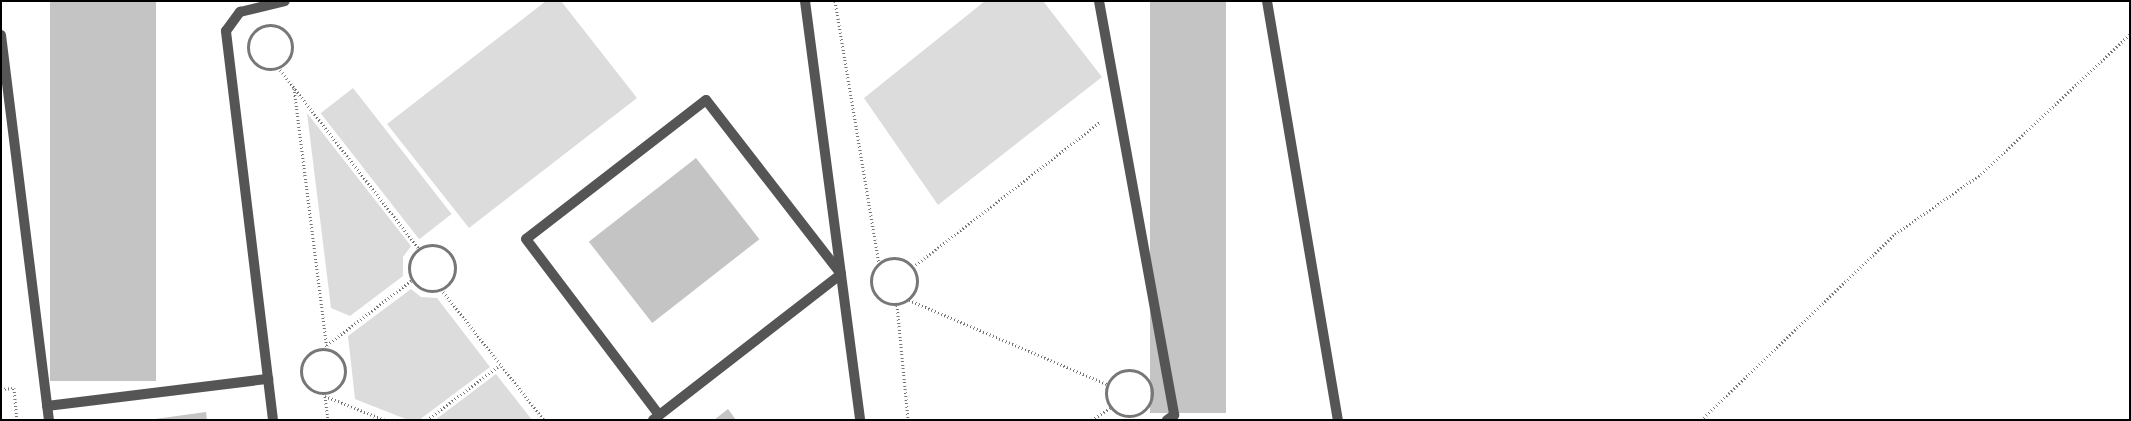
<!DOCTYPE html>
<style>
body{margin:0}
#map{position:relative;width:2131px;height:421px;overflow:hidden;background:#fff;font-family:Rubik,sans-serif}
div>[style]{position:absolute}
.green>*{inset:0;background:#dcdcdc;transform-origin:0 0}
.building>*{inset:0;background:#c4c4c4;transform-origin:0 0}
.path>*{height:3px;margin-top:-1.5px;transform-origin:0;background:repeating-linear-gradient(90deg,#777 0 1px,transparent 0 3.5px)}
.path>.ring{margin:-1.5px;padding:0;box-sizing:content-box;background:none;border:3px solid #777;border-radius:50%}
.service>*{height:10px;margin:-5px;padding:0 5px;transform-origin:5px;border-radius:5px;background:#555}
span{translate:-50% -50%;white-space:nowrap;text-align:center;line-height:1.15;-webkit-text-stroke:5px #fff;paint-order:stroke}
.frame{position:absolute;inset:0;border:2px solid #000;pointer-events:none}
</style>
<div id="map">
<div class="green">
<i style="clip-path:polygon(546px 1px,561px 1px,637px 98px,469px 228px,387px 124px)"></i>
<i style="clip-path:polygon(985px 1px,1043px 1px,1102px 77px,938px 205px,864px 98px)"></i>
<i style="left:353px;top:88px;width:160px;height:41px;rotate:52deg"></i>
<i style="clip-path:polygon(307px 113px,411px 246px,403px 257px,403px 276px,350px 316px,331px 308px)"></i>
<i style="clip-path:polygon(411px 289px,421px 297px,437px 298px,490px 367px,419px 420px,408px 420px,355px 399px,348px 336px)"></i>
<i style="clip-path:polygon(496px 374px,532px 420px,435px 420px)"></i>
</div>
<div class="building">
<i style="left:50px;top:1px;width:106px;height:380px"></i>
<i style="left:1150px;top:1px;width:76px;height:412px"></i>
<i style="left:696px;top:158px;width:103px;height:136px;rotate:52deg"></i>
<i style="clip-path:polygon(728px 409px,736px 420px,714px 420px)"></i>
<i style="clip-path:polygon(206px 412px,207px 420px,155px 420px,155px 419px)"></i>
</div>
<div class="path">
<i style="left:835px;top:1px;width:266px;rotate:80.5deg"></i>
<i class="ring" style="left:248px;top:25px;width:41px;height:41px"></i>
<i style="left:278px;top:67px;width:230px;rotate:52.2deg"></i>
<i style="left:294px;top:88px;width:264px;rotate:82.8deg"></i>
<i class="ring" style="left:409px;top:245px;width:43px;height:43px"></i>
<i class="ring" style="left:871px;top:258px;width:43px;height:43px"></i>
<i style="left:913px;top:267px;width:237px;rotate:-37.8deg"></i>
<i style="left:441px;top:289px;width:167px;rotate:51.8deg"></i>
<i style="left:909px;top:300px;width:215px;rotate:23deg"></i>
<i style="left:897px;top:305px;width:116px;rotate:84.5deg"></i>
<i style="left:327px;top:345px;width:107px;rotate:-37.4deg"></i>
<i class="ring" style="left:301px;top:349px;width:41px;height:41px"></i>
<i class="ring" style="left:1106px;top:370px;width:43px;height:43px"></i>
<i style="left:1px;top:389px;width:13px;rotate:-4deg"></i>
<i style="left:14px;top:388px;width:32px;rotate:85deg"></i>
<i style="left:325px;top:396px;width:65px;rotate:21.8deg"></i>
<i style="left:325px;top:396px;width:24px;rotate:83deg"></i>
<i style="left:427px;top:420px;width:91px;rotate:-37deg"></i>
<i style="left:1092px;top:420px;width:22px;rotate:-34deg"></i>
<i style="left:1701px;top:420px;width:269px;rotate:-43.8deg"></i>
<i style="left:1895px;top:234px;width:105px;rotate:-34.9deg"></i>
<i style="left:1981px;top:174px;width:204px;rotate:-43.2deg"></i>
</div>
<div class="service">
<i style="left:805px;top:1px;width:423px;rotate:82.5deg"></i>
<i style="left:1099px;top:1px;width:421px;rotate:79.7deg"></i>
<i style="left:1174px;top:415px;width:9px;rotate:144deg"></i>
<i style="left:1267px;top:1px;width:425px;rotate:80.4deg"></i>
<i style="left:1px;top:35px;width:388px;rotate:82.9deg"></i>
<i style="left:47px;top:406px;width:223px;rotate:-7deg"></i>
<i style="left:273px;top:420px;width:392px;rotate:-96.9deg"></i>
<i style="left:226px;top:31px;width:24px;rotate:-54deg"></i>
<i style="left:240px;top:12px;width:46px;rotate:-13.7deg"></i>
<i style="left:653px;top:420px;width:238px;rotate:-37.8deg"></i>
<i style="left:841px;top:274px;width:220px;rotate:-127.8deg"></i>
<i style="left:706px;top:100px;width:227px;rotate:142.3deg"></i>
<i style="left:526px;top:239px;width:221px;rotate:52.9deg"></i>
</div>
<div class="frame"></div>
</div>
